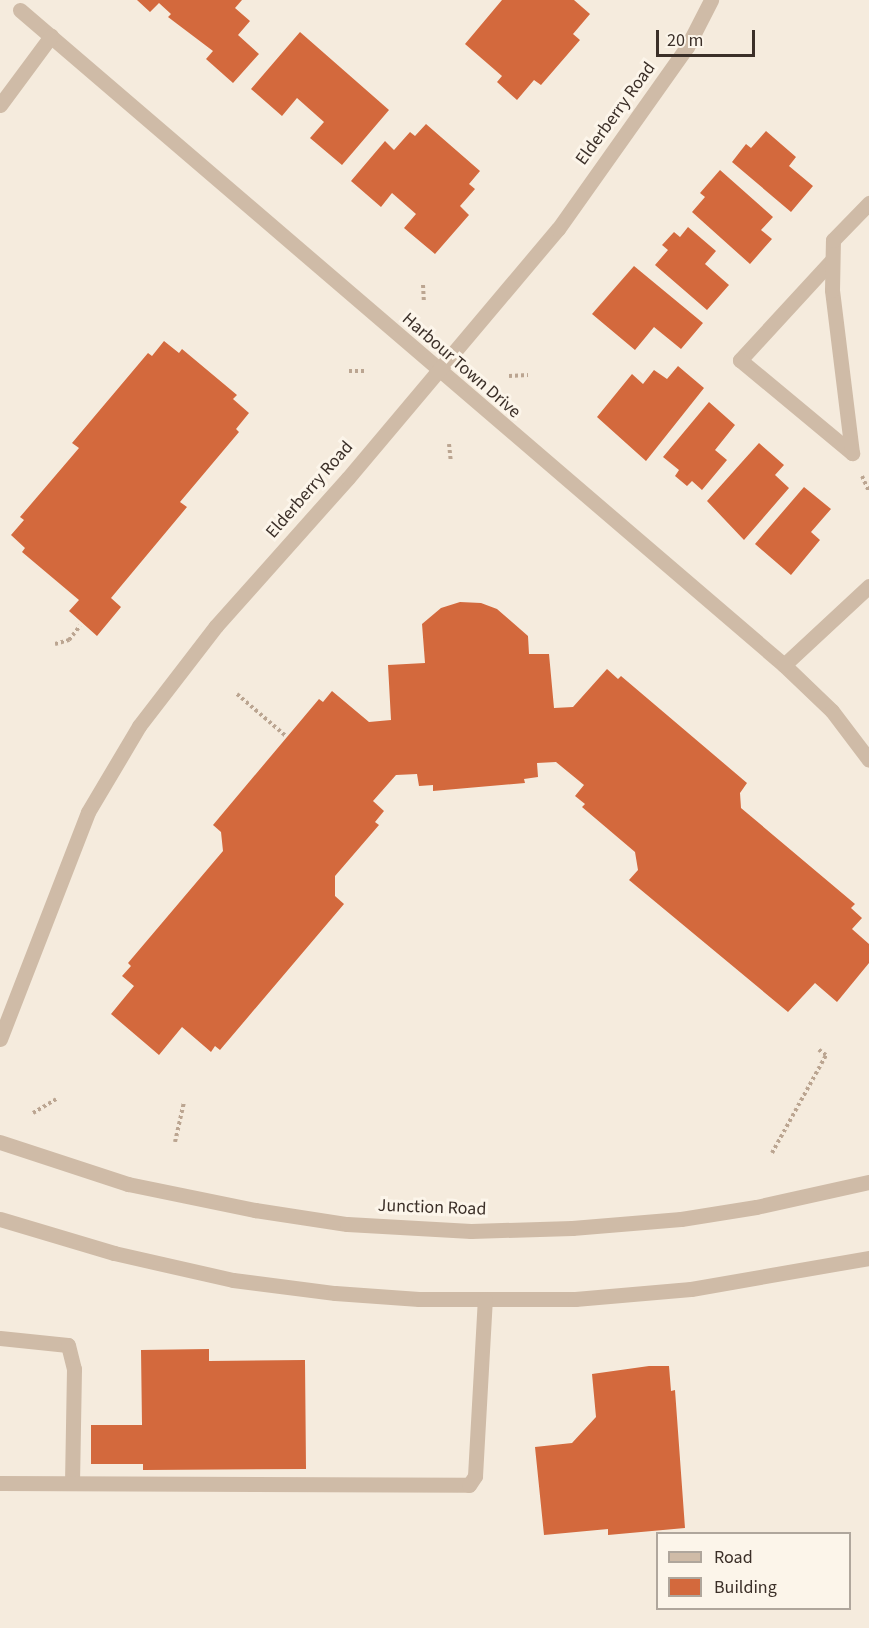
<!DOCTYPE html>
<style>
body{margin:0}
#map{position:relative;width:869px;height:1628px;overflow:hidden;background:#f5ebdd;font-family:"Source Sans 3",sans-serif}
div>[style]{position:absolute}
.building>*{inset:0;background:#d3693d}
.path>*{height:4px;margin-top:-2px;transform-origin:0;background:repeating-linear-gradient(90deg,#bba591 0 3px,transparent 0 6px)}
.minor>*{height:15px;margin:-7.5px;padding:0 7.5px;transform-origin:7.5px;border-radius:7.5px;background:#cfbba7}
span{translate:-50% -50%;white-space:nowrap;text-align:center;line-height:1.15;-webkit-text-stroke:6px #fcf5ea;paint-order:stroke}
.street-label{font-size:18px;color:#3b2f28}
.legend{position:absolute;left:656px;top:1532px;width:195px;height:78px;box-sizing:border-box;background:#fcf5ea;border:2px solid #afa69c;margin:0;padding:8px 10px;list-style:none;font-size:18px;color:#3b2f28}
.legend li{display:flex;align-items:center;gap:12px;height:30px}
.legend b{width:30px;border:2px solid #afa69c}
.scale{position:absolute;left:656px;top:30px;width:99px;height:27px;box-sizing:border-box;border:3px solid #3b2f28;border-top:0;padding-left:8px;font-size:18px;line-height:21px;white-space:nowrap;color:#3b2f28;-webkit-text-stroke:4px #fcf5ea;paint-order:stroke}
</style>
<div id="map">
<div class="building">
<i style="clip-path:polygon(137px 0,242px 0,235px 8px,250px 21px,238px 35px,259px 54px,233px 83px,206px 59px,213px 51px,168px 17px,171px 14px,159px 3px,150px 12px)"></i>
<i style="clip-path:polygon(502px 0,574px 0,590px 14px,573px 34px,580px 40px,541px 85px,534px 80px,517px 100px,497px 82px,502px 76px,465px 44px)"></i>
<i style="clip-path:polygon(300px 32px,389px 110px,342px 165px,310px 138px,324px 122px,297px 98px,282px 116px,251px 89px)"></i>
<i style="clip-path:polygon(426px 124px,480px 171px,469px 184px,475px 189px,460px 206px,469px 215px,435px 254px,404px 228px,416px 214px,392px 193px,381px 207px,351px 181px,385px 141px,394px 150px,410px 132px,415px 136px)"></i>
<i style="clip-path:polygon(766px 131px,796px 157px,789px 166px,813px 186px,791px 212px,732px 162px,746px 144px,751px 148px)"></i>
<i style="clip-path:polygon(720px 170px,773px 217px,761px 230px,772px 239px,750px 264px,692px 212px,705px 197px,700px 193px)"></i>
<i style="clip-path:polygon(688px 227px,716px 251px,705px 264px,729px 285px,707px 310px,655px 265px,668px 250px,662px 245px,674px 232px,680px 237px)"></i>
<i style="clip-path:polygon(634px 266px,703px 323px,681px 349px,654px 327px,635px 350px,592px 314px)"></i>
<i style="clip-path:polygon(164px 341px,179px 353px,182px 349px,237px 395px,233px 399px,249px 413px,236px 429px,239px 432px,180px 502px,187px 507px,111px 598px,121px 607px,97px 636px,69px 611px,79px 600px,22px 552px,25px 548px,11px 535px,24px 520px,20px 517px,79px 448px,72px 443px,148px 353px,152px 356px)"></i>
<i style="clip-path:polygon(678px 366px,704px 388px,646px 461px,597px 417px,632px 374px,643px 384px,654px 370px,667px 379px)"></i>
<i style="clip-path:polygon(709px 402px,735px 425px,715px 450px,727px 460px,702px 490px,692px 481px,687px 486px,675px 476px,679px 470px,663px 457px)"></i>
<i style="clip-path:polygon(759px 443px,784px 465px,775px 475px,789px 488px,744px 540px,707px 501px)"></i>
<i style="clip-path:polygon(804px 487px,831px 509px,811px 532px,820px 540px,791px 575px,755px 544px)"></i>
<i style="clip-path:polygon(460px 602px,481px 603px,497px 609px,528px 636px,529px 654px,549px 654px,554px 708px,573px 707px,607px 669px,618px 679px,621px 676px,747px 783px,740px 793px,741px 808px,855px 904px,851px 908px,862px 918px,852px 929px,869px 944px,869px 963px,837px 1002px,815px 983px,788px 1012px,629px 880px,638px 870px,635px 852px,582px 807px,585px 804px,575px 796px,584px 785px,556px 762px,537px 763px,538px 777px,524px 779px,525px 783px,433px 791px,433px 785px,419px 786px,417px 774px,396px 775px,373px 801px,384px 811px,375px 822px,379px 825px,335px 876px,335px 896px,344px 904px,220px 1050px,215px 1046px,211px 1052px,182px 1027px,159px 1055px,111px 1014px,134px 986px,122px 976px,131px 966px,128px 963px,223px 851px,221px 832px,213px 825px,287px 737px,319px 699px,323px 702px,332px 691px,369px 722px,391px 720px,388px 665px,425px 663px,422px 624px,441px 608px)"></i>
<i style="clip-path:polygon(209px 1349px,209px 1361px,305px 1360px,306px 1469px,143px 1470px,143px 1464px,91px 1464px,91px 1425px,142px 1425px,141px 1350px)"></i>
<i style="clip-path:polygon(649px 1366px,669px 1366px,671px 1391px,675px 1390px,685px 1528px,608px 1535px,608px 1529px,544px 1535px,535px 1447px,572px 1443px,596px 1417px,592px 1374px)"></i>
</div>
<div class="path">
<i style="left:423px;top:285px;width:18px;rotate:87deg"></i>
<i style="left:349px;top:371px;width:17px"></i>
<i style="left:509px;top:376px;width:19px;rotate:-3deg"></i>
<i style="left:449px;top:444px;width:18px;rotate:84deg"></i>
<i style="left:862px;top:476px;width:17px;rotate:66deg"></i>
<i style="left:55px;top:644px;width:15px;rotate:-16deg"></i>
<i style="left:69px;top:640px;width:18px;rotate:-52deg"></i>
<i style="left:237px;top:694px;width:66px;rotate:40.7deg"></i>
<i style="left:33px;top:1113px;width:27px;rotate:-31deg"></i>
<i style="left:175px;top:1142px;width:41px;rotate:-77.3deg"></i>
<i style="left:772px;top:1153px;width:112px;rotate:-61.1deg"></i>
<i style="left:826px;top:1055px;width:9px;rotate:-144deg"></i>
</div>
<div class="minor">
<i style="left:20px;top:10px;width:1006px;rotate:40.61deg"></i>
<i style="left:784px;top:665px;width:66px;rotate:43.8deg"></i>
<i style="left:832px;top:711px;width:61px;rotate:52.9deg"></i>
<i style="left:0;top:105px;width:86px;rotate:-53.5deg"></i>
<i style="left:832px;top:260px;width:136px;rotate:132.6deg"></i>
<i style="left:740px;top:360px;width:146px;rotate:39.7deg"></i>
<i style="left:852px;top:453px;width:164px;rotate:-97deg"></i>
<i style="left:832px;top:290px;width:50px;rotate:-88.9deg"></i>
<i style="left:833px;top:240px;width:52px;rotate:-45.8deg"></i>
<i style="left:784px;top:665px;width:116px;rotate:-42.9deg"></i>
<i style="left:0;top:1039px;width:243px;rotate:-68.8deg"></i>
<i style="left:88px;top:812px;width:100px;rotate:-59.3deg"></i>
<i style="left:139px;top:726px;width:126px;rotate:-52.4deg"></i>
<i style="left:216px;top:626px;width:198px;rotate:-48.3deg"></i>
<i style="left:348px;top:478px;width:326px;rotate:-49.9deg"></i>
<i style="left:558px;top:229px;width:223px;rotate:-54.7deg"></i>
<i style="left:687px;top:47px;width:53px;rotate:-62.9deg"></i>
<i style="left:0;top:1142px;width:135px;rotate:18.2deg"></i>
<i style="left:128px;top:1184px;width:130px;rotate:11.6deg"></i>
<i style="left:255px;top:1210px;width:93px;rotate:8.7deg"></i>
<i style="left:347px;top:1224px;width:124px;rotate:3.2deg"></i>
<i style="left:471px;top:1231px;width:101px;rotate:-1.7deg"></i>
<i style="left:572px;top:1228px;width:109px;rotate:-4.7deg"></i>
<i style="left:681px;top:1219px;width:76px;rotate:-9.1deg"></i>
<i style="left:756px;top:1207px;width:116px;rotate:-12.5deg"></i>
<i style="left:0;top:1219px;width:119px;rotate:16.6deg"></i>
<i style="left:114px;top:1253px;width:122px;rotate:12.8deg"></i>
<i style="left:233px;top:1280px;width:103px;rotate:7.3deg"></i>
<i style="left:335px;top:1293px;width:84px;rotate:4.1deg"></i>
<i style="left:419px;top:1299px;width:156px"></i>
<i style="left:575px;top:1299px;width:116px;rotate:-4.9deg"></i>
<i style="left:691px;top:1289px;width:181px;rotate:-9.9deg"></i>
<i style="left:0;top:1338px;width:68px;rotate:5.9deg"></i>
<i style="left:68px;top:1345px;width:25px;rotate:76deg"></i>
<i style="left:74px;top:1369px;width:114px;rotate:91deg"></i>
<i style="left:0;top:1483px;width:469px;rotate:0.2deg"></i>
<i style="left:469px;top:1485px;width:11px;rotate:-56deg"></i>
<i style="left:475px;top:1476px;width:177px;rotate:-86.8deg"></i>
</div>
<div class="street-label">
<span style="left:616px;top:114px;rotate:-54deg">Elderberry Road</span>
<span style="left:461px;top:366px;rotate:41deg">Harbour Town Drive</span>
<span style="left:310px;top:490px;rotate:-49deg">Elderberry Road</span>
<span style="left:432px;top:1208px;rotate:2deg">Junction Road</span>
</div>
<ul class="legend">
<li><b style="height:8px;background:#cfbba7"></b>Road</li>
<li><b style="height:16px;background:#d3693d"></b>Building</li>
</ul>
<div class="scale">20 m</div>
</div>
